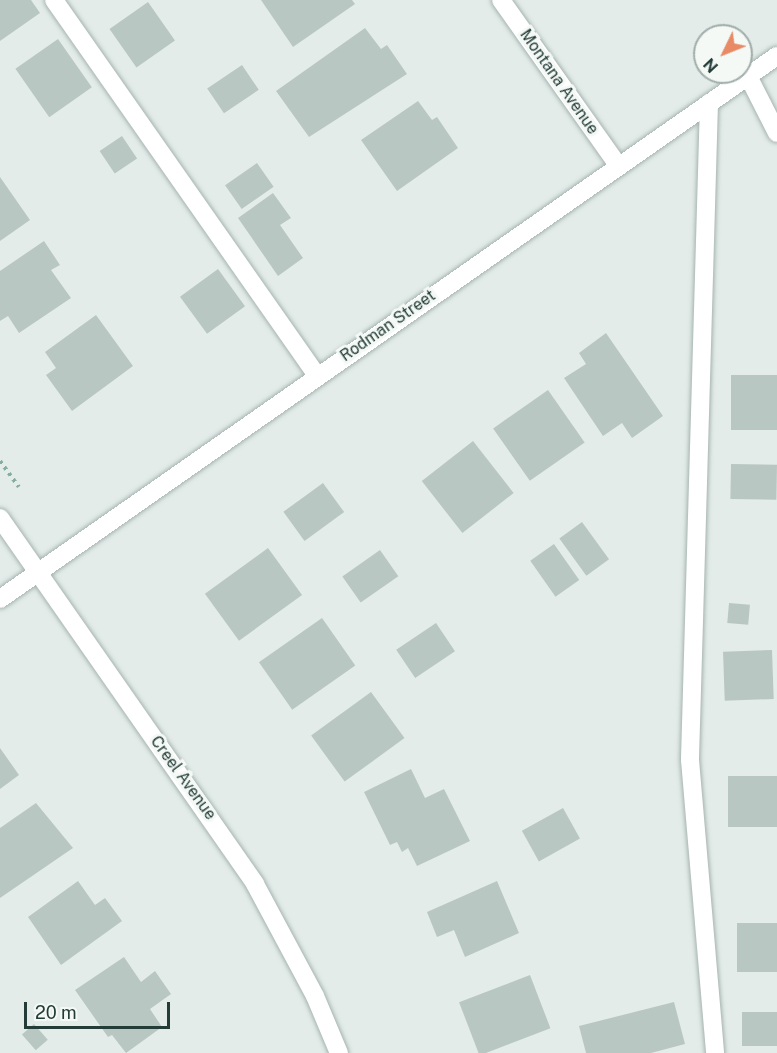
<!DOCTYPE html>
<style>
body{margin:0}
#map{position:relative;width:777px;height:1053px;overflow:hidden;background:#e3ece9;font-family:"Public Sans",sans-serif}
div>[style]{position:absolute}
.building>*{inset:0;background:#b9c7c2;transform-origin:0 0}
.path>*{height:4px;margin-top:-2px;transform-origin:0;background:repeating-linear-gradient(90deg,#86ada3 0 3px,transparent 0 7.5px)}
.roads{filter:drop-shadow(0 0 2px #a6b4b0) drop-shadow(0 0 2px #a6b4b0)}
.lane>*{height:18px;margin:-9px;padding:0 9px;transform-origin:9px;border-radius:9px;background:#fff}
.street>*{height:18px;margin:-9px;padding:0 9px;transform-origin:9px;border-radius:9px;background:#fff}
span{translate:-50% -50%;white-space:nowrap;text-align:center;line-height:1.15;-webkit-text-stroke:6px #f4f9f6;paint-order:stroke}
.street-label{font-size:16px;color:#243c37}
.north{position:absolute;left:693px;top:24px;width:60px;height:60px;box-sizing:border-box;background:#f4f9f6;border:2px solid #a1adaa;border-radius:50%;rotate:227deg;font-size:16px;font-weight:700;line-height:24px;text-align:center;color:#243c37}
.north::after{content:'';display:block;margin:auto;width:21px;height:27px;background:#e88a65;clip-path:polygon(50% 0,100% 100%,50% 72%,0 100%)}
.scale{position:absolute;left:24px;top:1002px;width:146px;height:27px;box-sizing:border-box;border:3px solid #243c37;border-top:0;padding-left:8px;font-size:18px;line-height:21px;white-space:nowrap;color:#243c37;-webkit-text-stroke:4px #f4f9f6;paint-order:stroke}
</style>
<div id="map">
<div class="building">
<i style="clip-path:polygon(0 0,31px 0,40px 13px,0 41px)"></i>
<i style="clip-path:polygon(261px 0,352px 0,355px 4px,293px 47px)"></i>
<i style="left:148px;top:2px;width:47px;height:47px;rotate:55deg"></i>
<i style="clip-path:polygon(365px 28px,381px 49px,387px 45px,407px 74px,309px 137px,276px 91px)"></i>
<i style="left:58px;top:39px;width:59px;height:52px;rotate:55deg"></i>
<i style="left:242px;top:65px;width:30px;height:42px;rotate:56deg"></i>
<i style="clip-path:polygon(418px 101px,432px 120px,437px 117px,458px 148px,397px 191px,361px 140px)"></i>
<i style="left:122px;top:136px;width:27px;height:27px;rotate:56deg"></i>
<i style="left:257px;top:163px;width:29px;height:39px;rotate:55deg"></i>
<i style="clip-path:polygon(0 177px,30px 220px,0 241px)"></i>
<i style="clip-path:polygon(273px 193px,291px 218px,280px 225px,303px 258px,278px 276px,238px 218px)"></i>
<i style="clip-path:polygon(44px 241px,60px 265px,51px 270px,71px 298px,19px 333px,8px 316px,0 321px,0 271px)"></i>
<i style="left:218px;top:269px;width:46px;height:47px;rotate:54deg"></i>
<i style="clip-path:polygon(96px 315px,133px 366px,72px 411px,46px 375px,56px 368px,45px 352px)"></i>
<i style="clip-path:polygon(606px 333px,663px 416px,632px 438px,622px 423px,603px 436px,564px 378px,586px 364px,579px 353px)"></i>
<i style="left:731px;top:375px;width:46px;height:55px"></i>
<i style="left:548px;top:390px;width:64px;height:67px;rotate:55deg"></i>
<i style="left:473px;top:441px;width:66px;height:65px;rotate:52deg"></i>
<i style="left:731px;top:464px;width:46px;height:35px;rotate:1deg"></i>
<i style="left:323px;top:483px;width:36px;height:49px;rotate:54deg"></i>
<i style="left:582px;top:522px;width:46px;height:28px;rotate:54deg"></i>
<i style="left:554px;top:544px;width:44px;height:29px;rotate:55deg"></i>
<i style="left:268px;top:548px;width:58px;height:78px;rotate:54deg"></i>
<i style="left:380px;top:550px;width:32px;height:46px;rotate:55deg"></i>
<i style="left:729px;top:603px;width:21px;height:20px;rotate:5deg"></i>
<i style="left:322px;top:618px;width:58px;height:77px;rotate:55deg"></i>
<i style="left:436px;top:623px;width:34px;height:48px;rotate:56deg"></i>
<i style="left:772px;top:650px;width:49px;height:49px;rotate:88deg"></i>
<i style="left:371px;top:692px;width:57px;height:74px;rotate:54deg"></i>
<i style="clip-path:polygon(0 748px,19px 775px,0 789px)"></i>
<i style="clip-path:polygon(411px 769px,425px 798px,444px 789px,470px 841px,417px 866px,408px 848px,402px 852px,397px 842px,390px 845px,364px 792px)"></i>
<i style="left:728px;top:776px;width:49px;height:51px"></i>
<i style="clip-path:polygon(36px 803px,73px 848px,0 898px,0 828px)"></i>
<i style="left:563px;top:808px;width:35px;height:47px;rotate:61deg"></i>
<i style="clip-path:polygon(78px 881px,95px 905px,105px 898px,122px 921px,61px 965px,28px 917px)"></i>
<i style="clip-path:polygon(497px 881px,519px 933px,465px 957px,454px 930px,437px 937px,427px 912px)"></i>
<i style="left:777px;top:923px;width:49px;height:40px;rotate:90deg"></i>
<i style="clip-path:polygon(124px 957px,141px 982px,155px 971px,171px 994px,150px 1009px,162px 1027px,126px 1053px,112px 1035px,108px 1037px,75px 990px)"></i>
<i style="left:530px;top:975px;width:57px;height:76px;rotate:69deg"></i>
<i style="clip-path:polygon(674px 1002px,685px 1044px,651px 1053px,586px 1053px,579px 1026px)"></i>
<i style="left:777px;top:1012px;width:34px;height:35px;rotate:90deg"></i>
<i style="left:34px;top:1024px;width:21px;height:16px;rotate:49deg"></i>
</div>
<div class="path">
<i style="left:0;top:461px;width:32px;rotate:54deg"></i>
</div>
<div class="roads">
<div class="lane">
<i style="left:748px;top:76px;width:64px;rotate:63deg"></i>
<i style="left:709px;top:103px;width:657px;rotate:91.66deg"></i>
<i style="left:690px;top:760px;width:294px;rotate:85.1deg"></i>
</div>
<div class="street">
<i style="left:54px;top:0;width:459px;rotate:55deg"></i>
<i style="left:501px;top:0;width:201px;rotate:54.7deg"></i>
<i style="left:0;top:518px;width:446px;rotate:55.1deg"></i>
<i style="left:255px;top:884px;width:127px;rotate:61.8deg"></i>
<i style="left:315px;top:996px;width:62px;rotate:67.2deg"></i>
<i style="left:0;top:599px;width:948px;rotate:-34.95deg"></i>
</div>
</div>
<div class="street-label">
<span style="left:559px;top:82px;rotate:55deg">Montana Avenue</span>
<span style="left:388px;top:326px;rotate:-35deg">Rodman Street</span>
<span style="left:183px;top:778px;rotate:54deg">Creel Avenue</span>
</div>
<div class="north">N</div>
<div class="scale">20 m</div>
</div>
